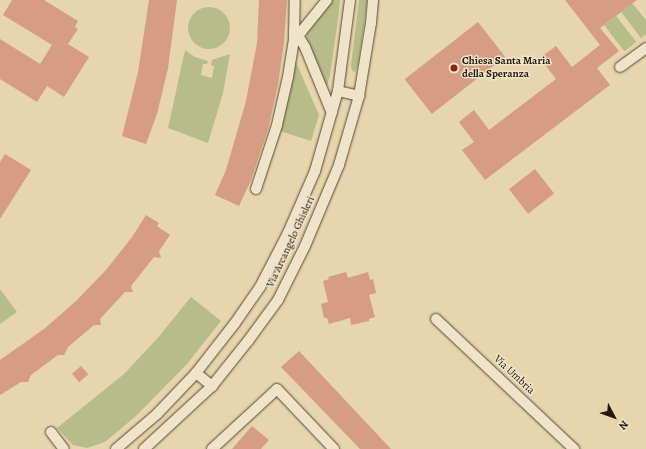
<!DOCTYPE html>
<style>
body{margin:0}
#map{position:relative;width:646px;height:449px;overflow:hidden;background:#e6d5ad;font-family:Alegreya,serif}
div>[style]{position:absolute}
.green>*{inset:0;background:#b7bd88;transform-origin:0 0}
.round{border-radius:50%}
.building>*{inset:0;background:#d69c84;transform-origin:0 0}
.roads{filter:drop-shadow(0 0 1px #584634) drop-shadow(0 0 1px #584634)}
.street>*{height:10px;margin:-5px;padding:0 5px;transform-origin:5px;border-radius:5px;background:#efe4ca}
.dots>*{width:11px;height:11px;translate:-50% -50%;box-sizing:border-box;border:2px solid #efe4ca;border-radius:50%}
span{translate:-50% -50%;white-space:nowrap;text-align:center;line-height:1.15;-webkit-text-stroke:3px #efe4ca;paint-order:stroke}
.poi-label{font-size:11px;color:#28170b;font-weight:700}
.left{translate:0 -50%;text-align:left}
.street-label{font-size:11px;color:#28170b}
.north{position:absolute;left:594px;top:397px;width:40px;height:40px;-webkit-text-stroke:3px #efe4ca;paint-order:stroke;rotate:131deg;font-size:11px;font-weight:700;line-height:16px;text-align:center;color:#28170b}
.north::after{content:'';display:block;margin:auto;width:14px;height:18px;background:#28170b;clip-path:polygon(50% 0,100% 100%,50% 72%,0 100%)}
</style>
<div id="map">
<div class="green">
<i style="clip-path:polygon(331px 0,340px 0,339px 12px,330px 75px,327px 86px,325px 86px,307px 42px,307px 32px)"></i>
<i style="clip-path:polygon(359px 0,367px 0,365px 18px,358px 65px,355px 72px,352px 71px,351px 65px)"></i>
<i style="clip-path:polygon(632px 3px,646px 20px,646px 34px,641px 38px,621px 12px)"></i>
<i class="round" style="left:188px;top:7px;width:42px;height:42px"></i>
<i style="left:616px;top:16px;width:33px;height:15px;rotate:52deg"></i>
<i style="clip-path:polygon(185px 50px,195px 57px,208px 61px,207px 64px,203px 64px,201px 75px,212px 78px,214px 66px,211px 65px,212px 60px,230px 54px,223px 93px,208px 143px,168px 128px)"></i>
<i style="clip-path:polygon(295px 60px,319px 115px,311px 141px,280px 131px)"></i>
<i style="clip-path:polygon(0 289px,17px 312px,0 324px)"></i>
<i style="clip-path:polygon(191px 297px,221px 321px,187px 364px,136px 416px,105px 442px,87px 448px,73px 445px,57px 428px,124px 374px,156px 340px)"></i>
</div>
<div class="building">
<i style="clip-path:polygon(12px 0,44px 0,78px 21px,75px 27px,78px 29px,68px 44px,89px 57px,64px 97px,47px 86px,37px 102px,0 79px,0 39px,40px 64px,52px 45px,3px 15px)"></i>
<i style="clip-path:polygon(149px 0,177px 0,168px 68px,157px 114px,146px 144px,122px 136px,138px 72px)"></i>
<i style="clip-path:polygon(259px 0,287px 0,284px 43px,278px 85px,268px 129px,251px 180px,239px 206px,215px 195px,226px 170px,246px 101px,257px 43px)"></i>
<i style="clip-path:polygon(565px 0,637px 0,600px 28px,619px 51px,597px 68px,610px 85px,485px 180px,462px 150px,474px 142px,459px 122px,474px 110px,489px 130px,556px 79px,540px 58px,556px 46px,572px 67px,600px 45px)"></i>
<i style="left:478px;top:22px;width:44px;height:93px;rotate:52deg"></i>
<i style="clip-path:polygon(5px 154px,31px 170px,0 219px,0 162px)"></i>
<i style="left:535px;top:169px;width:31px;height:33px;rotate:52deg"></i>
<i style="clip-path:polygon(146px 215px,159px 223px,157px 226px,170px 235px,159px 251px,161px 258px,154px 257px,131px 286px,133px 292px,125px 292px,100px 319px,101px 325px,94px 325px,68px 347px,64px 355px,58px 355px,31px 375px,28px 382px,21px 382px,0 395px,0 360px,44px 329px,76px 301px,106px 270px,132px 237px)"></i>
<i style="clip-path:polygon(346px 272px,348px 278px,368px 272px,370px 280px,373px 279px,376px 293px,369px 295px,375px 317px,369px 319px,369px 321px,351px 325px,350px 318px,329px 324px,327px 318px,324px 318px,321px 304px,328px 302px,323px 281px,329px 279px,328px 277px)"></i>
<i style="clip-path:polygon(299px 351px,391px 449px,360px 449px,281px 367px)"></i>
<i style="left:81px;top:366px;width:11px;height:12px;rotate:49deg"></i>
<i style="clip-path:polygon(252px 426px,269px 440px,261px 449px,232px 449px)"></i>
</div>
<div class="roads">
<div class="street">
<i style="left:294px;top:32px;width:7px"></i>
<i style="left:301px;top:32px;width:41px;rotate:-50.9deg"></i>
<i style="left:294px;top:39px;width:6px"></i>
<i style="left:300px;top:39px;width:9px;rotate:58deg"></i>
<i style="left:305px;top:47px;width:71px;rotate:67.8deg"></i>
<i style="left:620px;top:67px;width:32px;rotate:-36deg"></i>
<i style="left:338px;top:91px;width:22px;rotate:13deg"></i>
<i style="left:256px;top:189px;width:67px;rotate:-71.8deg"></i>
<i style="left:277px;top:125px;width:49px;rotate:-77.1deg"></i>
<i style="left:288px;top:77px;width:38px;rotate:-81deg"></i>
<i style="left:294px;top:39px;width:39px;rotate:-89deg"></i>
<i style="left:436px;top:319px;width:190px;rotate:43.3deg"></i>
<i style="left:196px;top:373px;width:21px;rotate:39deg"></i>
<i style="left:51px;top:432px;width:21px;rotate:53deg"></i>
<i style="left:116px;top:449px;width:54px;rotate:-40.5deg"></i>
<i style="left:157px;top:414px;width:57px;rotate:-46.4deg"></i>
<i style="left:196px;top:373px;width:63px;rotate:-52deg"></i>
<i style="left:235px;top:323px;width:44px;rotate:-55.2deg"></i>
<i style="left:260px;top:287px;width:61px;rotate:-62.6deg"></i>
<i style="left:288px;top:233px;width:68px;rotate:-66.5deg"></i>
<i style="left:315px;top:171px;width:83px;rotate:-74deg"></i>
<i style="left:338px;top:91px;width:92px;rotate:-82.5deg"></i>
<i style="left:144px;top:449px;width:93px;rotate:-42.8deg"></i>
<i style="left:212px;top:386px;width:58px;rotate:-51.3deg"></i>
<i style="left:248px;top:341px;width:51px;rotate:-53.8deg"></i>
<i style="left:278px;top:300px;width:60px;rotate:-63.4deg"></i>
<i style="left:305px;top:246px;width:88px;rotate:-67.2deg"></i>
<i style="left:339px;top:165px;width:72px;rotate:-73.8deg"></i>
<i style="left:359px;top:96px;width:74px;rotate:-80.7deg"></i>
<i style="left:371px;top:23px;width:23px;rotate:-85deg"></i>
<i style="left:212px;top:449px;width:88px;rotate:-42.7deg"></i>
<i style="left:277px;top:389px;width:83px;rotate:46.5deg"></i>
</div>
</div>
<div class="dots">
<i style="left:454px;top:68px;background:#8f2418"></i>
</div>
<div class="poi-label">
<span class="left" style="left:462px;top:68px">Chiesa Santa Maria<br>della Speranza</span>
</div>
<div class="street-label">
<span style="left:291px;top:242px;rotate:-65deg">Via Arcangelo Ghisleri</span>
<span style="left:514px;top:375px;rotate:43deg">Via Umbria</span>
</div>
<div class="north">N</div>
</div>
